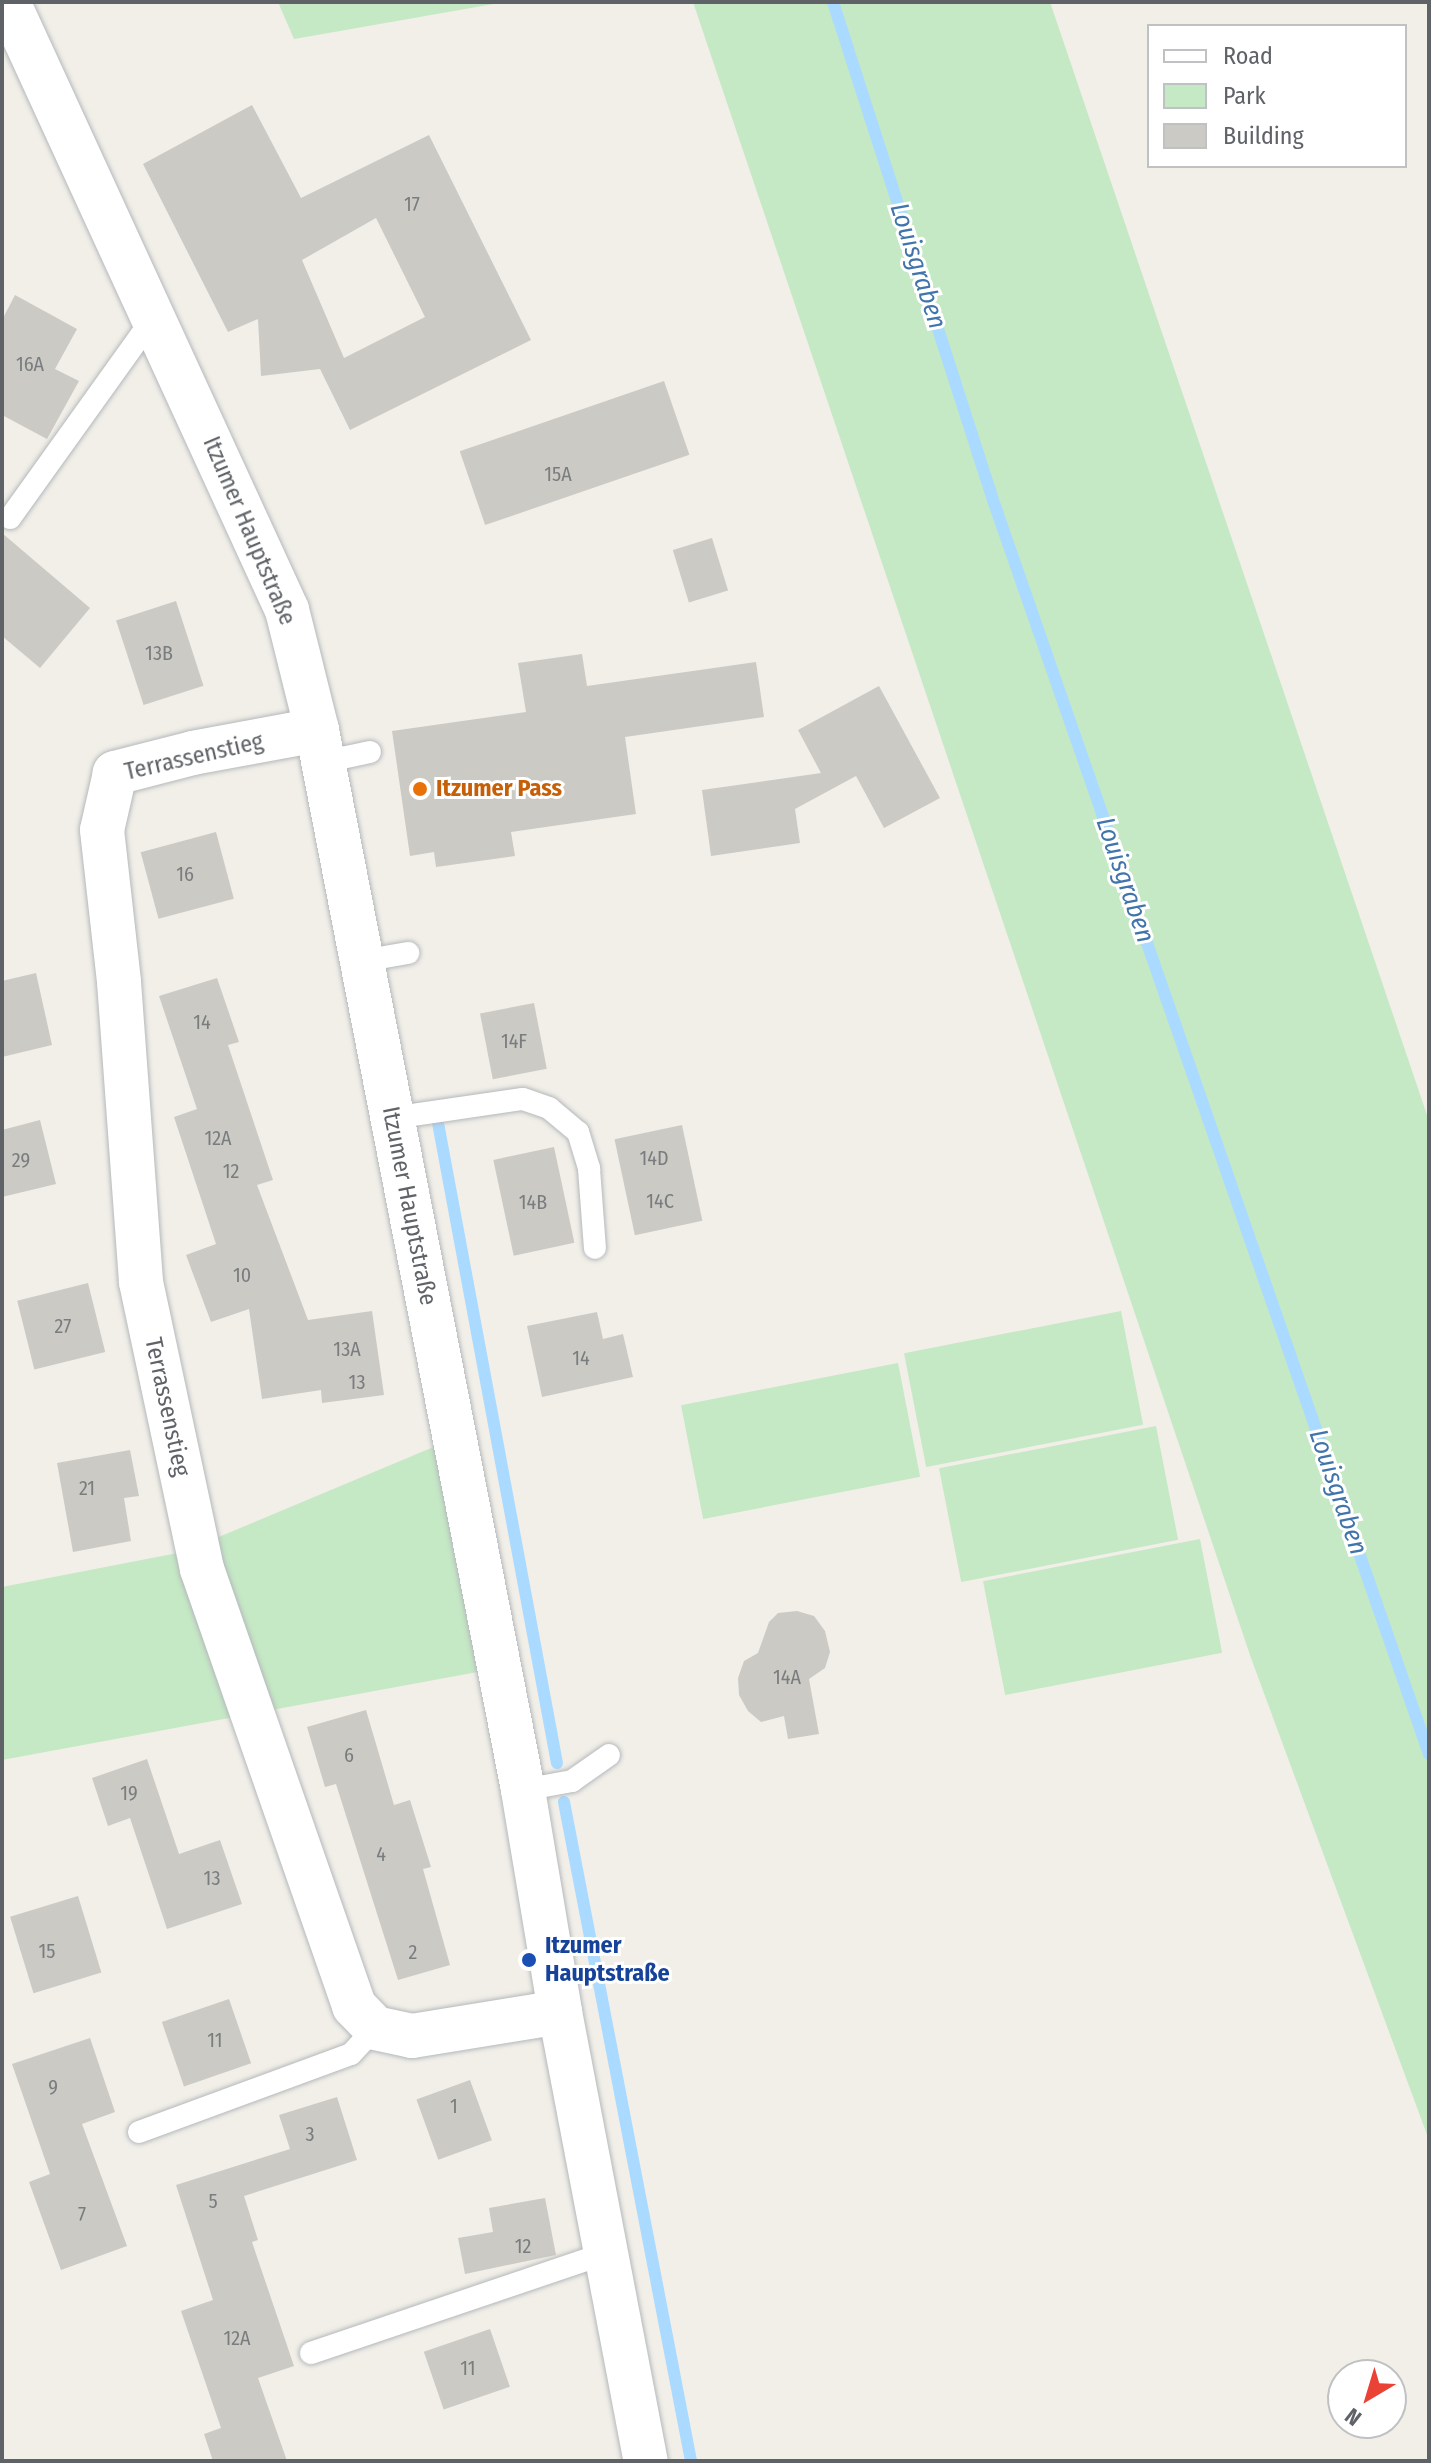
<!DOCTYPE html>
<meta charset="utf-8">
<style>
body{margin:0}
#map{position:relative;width:1431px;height:2463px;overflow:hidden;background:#f1efe8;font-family:"Fira Sans Condensed",sans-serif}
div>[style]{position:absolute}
.green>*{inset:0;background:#c5e8c5;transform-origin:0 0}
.stream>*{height:12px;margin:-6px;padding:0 6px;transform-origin:6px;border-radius:6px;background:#aadaff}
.building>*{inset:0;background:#cccac5;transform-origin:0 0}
.roads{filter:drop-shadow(0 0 2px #b5b8bc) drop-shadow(0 0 2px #b5b8bc)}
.lane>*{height:22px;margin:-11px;padding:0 11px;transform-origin:11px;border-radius:11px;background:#fff}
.street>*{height:44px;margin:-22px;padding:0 22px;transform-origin:22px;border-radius:22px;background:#fff}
.secondary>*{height:44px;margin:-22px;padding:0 22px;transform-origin:22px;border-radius:22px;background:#fff}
.dots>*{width:22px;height:22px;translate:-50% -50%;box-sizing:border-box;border:4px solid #fff;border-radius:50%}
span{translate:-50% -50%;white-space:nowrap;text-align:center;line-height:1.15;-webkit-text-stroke:6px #fff;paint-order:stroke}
.number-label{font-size:20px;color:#7a7d7f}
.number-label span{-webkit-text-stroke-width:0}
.street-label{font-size:24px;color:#5f6368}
.food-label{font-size:24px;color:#c56008;font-weight:700}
.left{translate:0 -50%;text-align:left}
.transit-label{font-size:24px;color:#164399;font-weight:700}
.water-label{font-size:26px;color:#4174aa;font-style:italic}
.frame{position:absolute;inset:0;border:4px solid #5f6368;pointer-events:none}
.legend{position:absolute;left:1147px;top:24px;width:260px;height:144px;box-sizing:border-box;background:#fff;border:2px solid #bfc1c3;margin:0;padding:10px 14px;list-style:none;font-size:24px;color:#5f6368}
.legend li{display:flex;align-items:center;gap:16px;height:40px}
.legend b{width:40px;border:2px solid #bfc1c3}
.north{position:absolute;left:1327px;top:2359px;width:80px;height:80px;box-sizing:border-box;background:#fff;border:2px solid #bfc1c3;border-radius:50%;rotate:218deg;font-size:22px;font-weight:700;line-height:32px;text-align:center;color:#5f6368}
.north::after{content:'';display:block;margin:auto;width:28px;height:36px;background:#ea4335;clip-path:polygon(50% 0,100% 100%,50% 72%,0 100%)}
</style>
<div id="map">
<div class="green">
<i style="clip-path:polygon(278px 2px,505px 2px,294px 39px)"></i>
<i style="clip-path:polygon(693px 2px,1050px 2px,1429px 1121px,1429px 2140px,1251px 1658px)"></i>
<i style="left:1121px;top:1311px;width:116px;height:221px;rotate:79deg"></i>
<i style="left:898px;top:1363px;width:116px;height:221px;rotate:79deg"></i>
<i style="left:1156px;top:1426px;width:116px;height:221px;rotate:79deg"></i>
<i style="clip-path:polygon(455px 1438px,499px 1668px,2px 1760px,2px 1587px,183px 1552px)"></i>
<i style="left:1200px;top:1539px;width:116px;height:221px;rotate:79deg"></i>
</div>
<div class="stream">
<i style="left:833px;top:2px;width:523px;rotate:72.19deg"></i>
<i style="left:993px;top:500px;width:1328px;rotate:70.83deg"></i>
<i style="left:438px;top:1123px;width:651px;rotate:79.47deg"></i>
<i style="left:564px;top:1802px;width:671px;rotate:79.09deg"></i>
</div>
<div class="building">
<i style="clip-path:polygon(evenodd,252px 105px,301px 198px,429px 135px,531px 340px,350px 430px,320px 369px,261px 376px,258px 319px,228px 332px,143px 164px,252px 105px,376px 218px,425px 317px,344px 358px,302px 260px,376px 218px)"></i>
<i style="clip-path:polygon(15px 295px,77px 329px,55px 369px,79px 381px,47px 439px,2px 415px,2px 320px)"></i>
<i style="left:664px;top:381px;width:78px;height:216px;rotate:71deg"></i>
<i style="clip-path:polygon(2px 533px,90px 608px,40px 668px,2px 636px)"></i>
<i style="left:712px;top:538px;width:55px;height:41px;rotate:73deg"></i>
<i style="left:176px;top:601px;width:89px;height:63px;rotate:72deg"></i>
<i style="clip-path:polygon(582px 654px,587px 686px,756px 662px,764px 717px,625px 737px,636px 814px,511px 832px,515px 856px,436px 867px,434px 852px,410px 856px,392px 731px,526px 712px,518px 663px)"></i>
<i style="clip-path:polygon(879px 686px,940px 798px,884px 828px,856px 776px,795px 809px,800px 843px,711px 856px,702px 790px,821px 773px,798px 730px)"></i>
<i style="left:216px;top:832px;width:69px;height:78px;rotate:75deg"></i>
<i style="clip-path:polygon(36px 973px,52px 1045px,2px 1057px,2px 981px)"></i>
<i style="clip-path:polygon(217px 978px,239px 1042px,228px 1045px,273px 1180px,257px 1185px,308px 1320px,372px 1311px,384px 1395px,322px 1403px,321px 1390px,262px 1399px,249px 1309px,211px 1322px,186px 1255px,216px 1244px,174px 1117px,197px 1109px,159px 996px)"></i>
<i style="left:534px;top:1003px;width:67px;height:55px;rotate:79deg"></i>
<i style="clip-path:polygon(40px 1120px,56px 1184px,2px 1197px,2px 1130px)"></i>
<i style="left:682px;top:1125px;width:98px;height:69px;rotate:78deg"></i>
<i style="left:554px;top:1147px;width:98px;height:62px;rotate:78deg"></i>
<i style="left:88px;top:1283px;width:71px;height:73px;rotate:76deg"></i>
<i style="clip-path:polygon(597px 1312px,603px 1339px,623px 1334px,633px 1377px,542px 1397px,527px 1326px)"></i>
<i style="clip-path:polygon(130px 1450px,139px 1496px,124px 1498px,131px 1541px,73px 1552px,57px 1463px)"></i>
<i style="clip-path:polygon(797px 1611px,814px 1616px,825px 1631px,830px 1652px,825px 1668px,809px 1679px,819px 1734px,788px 1739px,784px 1716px,761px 1722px,748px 1711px,739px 1695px,738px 1678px,744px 1661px,758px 1653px,769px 1622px,778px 1613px)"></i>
<i style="clip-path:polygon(366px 1710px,394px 1805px,410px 1800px,431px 1867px,423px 1869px,450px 1965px,398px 1980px,336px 1784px,325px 1787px,307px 1727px)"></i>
<i style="clip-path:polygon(147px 1759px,179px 1854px,220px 1840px,242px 1904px,167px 1929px,130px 1818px,108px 1826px,92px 1778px)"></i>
<i style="left:78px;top:1896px;width:80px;height:71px;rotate:73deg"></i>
<i style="left:229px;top:1999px;width:68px;height:71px;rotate:71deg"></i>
<i style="clip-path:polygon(90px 2038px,115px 2112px,82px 2124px,127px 2246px,61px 2270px,29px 2182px,50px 2174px,12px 2064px)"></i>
<i style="left:470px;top:2080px;width:64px;height:57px;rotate:70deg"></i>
<i style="clip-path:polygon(337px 2097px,357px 2160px,244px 2196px,258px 2240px,252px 2242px,294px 2366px,258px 2378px,287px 2461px,213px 2461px,204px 2434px,221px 2428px,181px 2311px,213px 2300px,176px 2185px,290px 2149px,279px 2115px)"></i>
<i style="clip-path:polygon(545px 2198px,556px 2255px,465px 2274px,458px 2238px,493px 2232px,489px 2208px)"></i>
<i style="left:490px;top:2329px;width:61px;height:70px;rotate:71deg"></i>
</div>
<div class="roads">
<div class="lane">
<i style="left:10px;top:518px;width:247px;rotate:-54.4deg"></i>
<i style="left:323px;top:762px;width:48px;rotate:-12deg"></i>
<i style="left:362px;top:961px;width:47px;rotate:-9.9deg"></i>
<i style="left:392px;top:1118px;width:132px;rotate:-8.3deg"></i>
<i style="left:523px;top:1099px;width:28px;rotate:19deg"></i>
<i style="left:549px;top:1108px;width:38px;rotate:40deg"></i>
<i style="left:578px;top:1132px;width:39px;rotate:73deg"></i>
<i style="left:589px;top:1169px;width:79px;rotate:85.7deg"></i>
<i style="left:523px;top:1790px;width:50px;rotate:-10.4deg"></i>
<i style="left:572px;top:1781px;width:45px;rotate:-35.1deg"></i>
<i style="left:139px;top:2132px;width:226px;rotate:-20.2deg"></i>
<i style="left:351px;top:2054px;width:35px;rotate:-47deg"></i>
<i style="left:311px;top:2353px;width:311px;rotate:-18.7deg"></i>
</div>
<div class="street">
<i style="left:317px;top:730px;width:126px;rotate:169.5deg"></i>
<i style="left:193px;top:753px;width:81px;rotate:165.6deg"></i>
<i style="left:115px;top:773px;width:58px;rotate:102.8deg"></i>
<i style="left:102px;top:830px;width:153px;rotate:83.6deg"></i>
<i style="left:119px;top:982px;width:301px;rotate:85.8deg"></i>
<i style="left:141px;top:1282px;width:293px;rotate:78deg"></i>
<i style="left:202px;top:1569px;width:463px;rotate:70.8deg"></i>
<i style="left:354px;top:2006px;width:30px;rotate:46deg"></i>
<i style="left:375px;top:2028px;width:38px;rotate:12deg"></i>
<i style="left:412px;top:2036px;width:150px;rotate:-9.2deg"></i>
</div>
<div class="secondary">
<i style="left:8px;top:2px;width:669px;rotate:65.35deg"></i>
<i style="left:287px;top:610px;width:124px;rotate:76deg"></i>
<i style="left:317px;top:730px;width:1080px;rotate:79deg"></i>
<i style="left:523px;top:1790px;width:225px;rotate:80.5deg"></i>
<i style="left:560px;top:2012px;width:457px;rotate:79.2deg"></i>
</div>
</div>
<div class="dots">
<i style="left:420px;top:789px;background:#e8710a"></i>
<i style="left:529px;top:1960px;background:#1a4fb4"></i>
</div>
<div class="number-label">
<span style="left:412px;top:204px">17</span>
<span style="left:30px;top:364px">16A</span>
<span style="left:558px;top:474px">15A</span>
<span style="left:159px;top:653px">13B</span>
<span style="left:185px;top:874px">16</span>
<span style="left:202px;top:1022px">14</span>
<span style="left:514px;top:1041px">14F</span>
<span style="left:218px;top:1138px">12A</span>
<span style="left:654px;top:1158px">14D</span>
<span style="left:21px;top:1160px">29</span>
<span style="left:231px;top:1171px">12</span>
<span style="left:660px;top:1201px">14C</span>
<span style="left:533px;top:1202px">14B</span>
<span style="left:242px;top:1275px">10</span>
<span style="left:63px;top:1326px">27</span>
<span style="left:347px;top:1349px">13A</span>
<span style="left:581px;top:1358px">14</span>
<span style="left:357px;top:1382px">13</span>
<span style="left:87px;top:1488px">21</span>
<span style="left:787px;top:1677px">14A</span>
<span style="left:349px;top:1755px">6</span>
<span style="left:129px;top:1793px">19</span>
<span style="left:381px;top:1854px">4</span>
<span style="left:212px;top:1878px">13</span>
<span style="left:47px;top:1951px">15</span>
<span style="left:413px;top:1952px">2</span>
<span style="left:215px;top:2040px">11</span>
<span style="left:53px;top:2087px">9</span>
<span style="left:454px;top:2106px">1</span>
<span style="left:310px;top:2134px">3</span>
<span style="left:213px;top:2201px">5</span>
<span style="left:82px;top:2214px">7</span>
<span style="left:523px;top:2246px">12</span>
<span style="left:237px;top:2338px">12A</span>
<span style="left:468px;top:2368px">11</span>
</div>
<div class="street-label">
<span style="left:249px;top:531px;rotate:67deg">Itzumer Hauptstraße</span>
<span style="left:194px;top:757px;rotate:-13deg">Terrassenstieg</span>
<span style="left:409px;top:1206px;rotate:79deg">Itzumer Hauptstraße</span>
<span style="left:167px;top:1407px;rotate:78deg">Terrassenstieg</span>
</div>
<div class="food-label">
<span class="left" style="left:436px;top:789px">Itzumer Pass</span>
</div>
<div class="transit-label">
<span class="left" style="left:545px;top:1960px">Itzumer<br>Hauptstraße</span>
</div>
<div class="water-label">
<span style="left:918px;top:266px;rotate:72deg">Louisgraben</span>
<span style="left:1125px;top:880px;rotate:71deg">Louisgraben</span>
<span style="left:1338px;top:1492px;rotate:71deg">Louisgraben</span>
</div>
<div class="frame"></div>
<ul class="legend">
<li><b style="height:10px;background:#fff"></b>Road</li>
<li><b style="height:22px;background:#c5e8c5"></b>Park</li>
<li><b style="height:22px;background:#cccac5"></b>Building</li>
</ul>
<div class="north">N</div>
</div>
